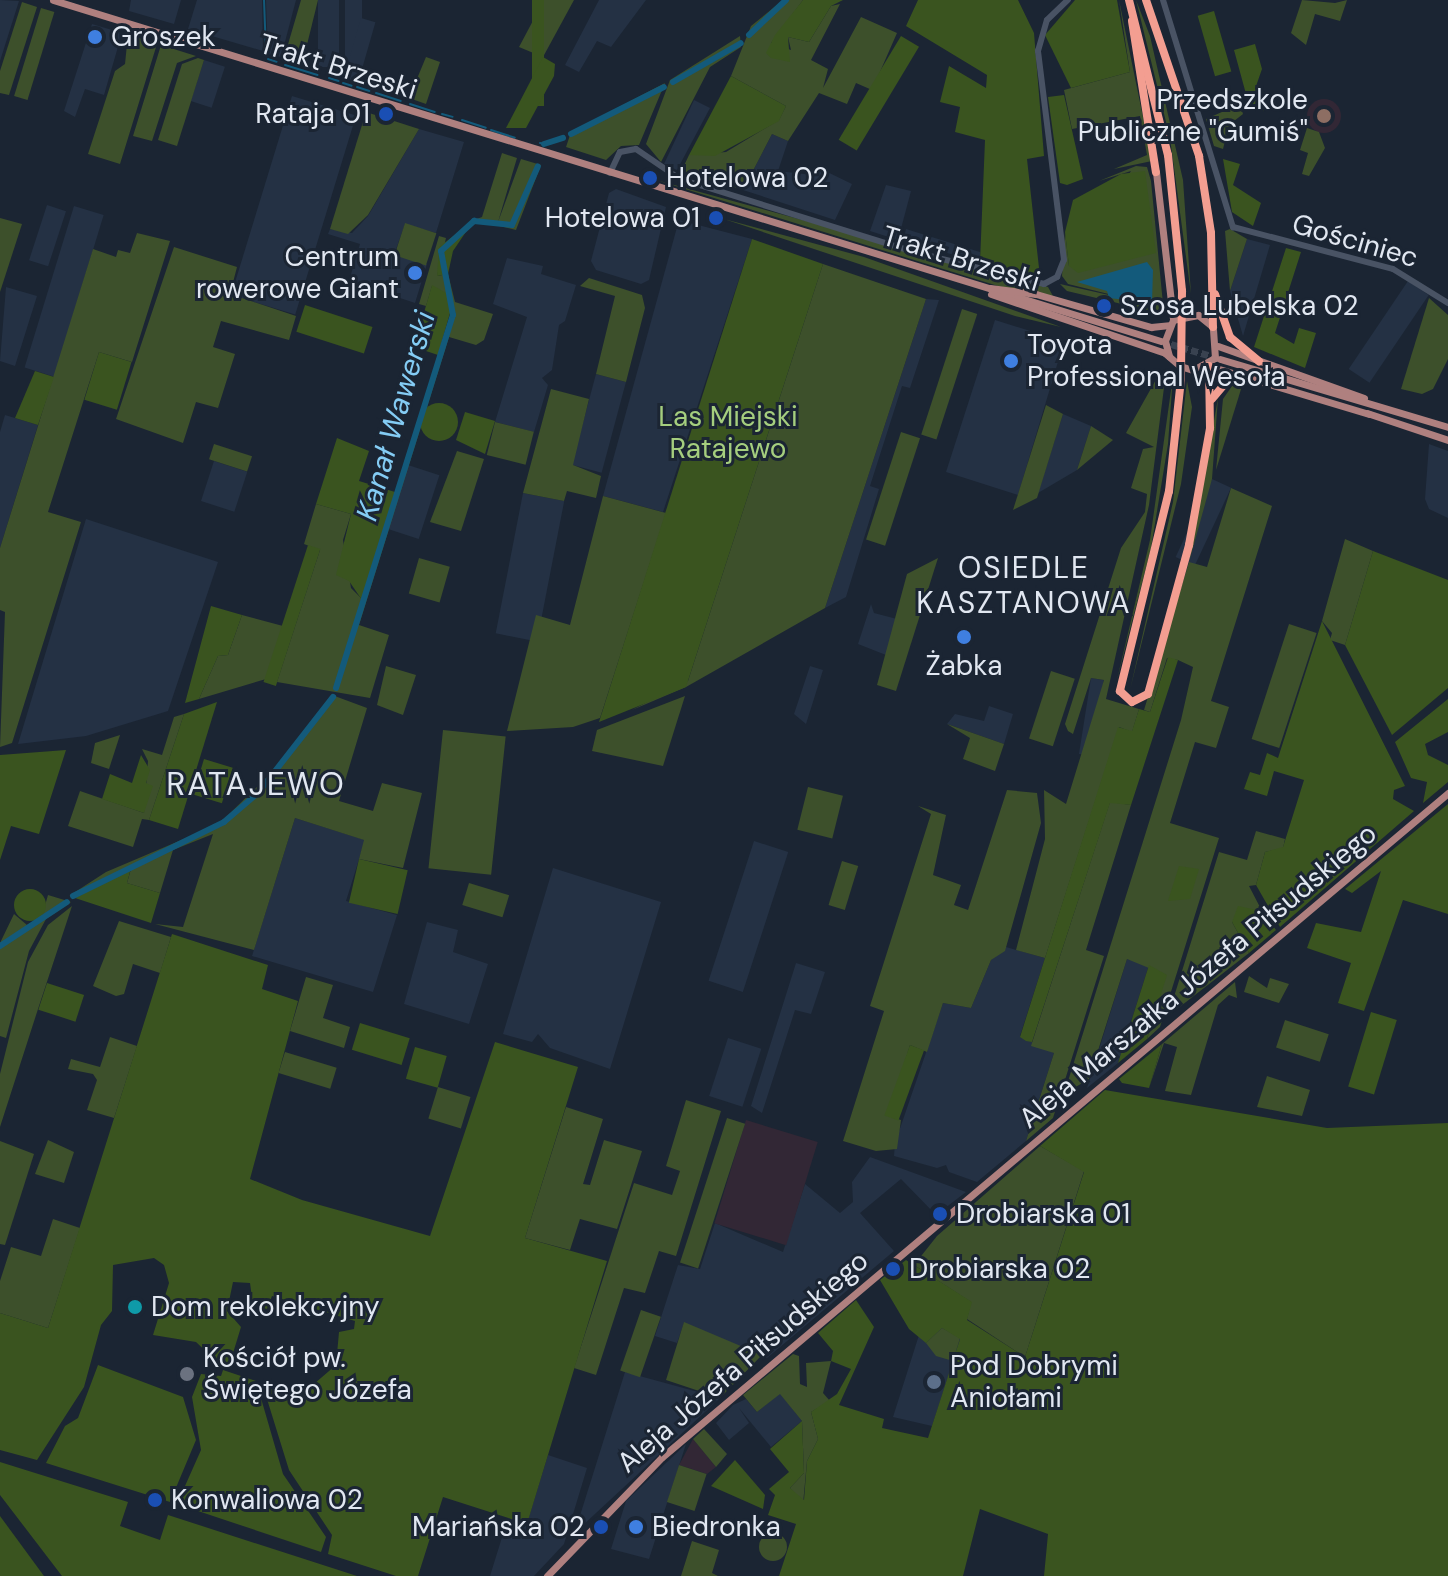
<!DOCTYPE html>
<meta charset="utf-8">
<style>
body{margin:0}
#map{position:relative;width:1448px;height:1576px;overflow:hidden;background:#1b2533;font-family:"DM Sans",sans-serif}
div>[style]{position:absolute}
.built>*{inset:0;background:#243144;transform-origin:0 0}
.education>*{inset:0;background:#322735;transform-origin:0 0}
.round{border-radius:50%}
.green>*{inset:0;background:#3d502b;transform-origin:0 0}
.forest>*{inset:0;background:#3a541f;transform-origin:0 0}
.water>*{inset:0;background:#135a7b}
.stream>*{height:2px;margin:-1px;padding:0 1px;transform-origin:1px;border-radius:1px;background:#135a7b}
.canal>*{height:6px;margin:-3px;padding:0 3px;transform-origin:3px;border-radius:3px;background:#135a7b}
.major-tunnel>*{height:7px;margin-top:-3.5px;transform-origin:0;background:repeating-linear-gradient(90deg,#394250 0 7px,transparent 0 10.5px)}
.minor>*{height:6px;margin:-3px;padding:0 3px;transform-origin:3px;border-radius:3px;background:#495364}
.major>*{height:7px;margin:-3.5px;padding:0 3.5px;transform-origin:3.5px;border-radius:3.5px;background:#af807f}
.highway>*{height:8px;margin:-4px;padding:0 4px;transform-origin:4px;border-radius:4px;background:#f39e91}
.dots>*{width:22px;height:22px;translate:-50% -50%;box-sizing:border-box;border:4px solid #1b2533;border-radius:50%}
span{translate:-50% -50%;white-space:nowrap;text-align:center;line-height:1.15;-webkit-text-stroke:6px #1b2533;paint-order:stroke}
.poi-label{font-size:28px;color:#e1e7f1}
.left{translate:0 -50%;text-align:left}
.right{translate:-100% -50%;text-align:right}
.street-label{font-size:28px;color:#e1e7f1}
.park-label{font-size:28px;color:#a5ce7e}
.water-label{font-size:30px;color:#84ccf4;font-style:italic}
.neighbourhood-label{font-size:30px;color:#e1e7f1;letter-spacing:2px}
.quarter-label{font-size:32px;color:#e1e7f1;letter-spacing:2px}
</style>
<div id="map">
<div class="built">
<i style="clip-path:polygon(0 0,19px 1px,0 61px)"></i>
<i style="clip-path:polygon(131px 0,181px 0,174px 24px,129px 11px)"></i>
<i style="clip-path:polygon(197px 0,262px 0,263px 51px,188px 29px)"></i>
<i style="clip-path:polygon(266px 0,296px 0,281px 57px,268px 54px)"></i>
<i style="left:318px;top:0;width:21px;height:67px"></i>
<i style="left:345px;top:0;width:17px;height:74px"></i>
<i style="clip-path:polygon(599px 0,646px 0,611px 47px,597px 41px,579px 72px,565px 65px)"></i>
<i style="left:361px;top:18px;width:15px;height:62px;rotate:16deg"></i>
<i style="clip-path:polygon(92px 24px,122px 33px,104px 95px,85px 89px,75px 117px,64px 111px)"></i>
<i style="left:204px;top:60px;width:22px;height:43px;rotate:18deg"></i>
<i style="left:292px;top:96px;width:67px;height:208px;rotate:17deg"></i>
<i style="clip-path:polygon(694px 100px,710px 108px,677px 170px,664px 164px)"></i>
<i style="clip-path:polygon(419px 129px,464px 142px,436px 233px,405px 224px,394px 255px,427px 264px,415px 303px,349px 281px,360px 244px,328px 234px,330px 229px,352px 233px,368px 216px)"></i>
<i style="clip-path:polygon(772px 134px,788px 141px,778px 171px,813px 175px,817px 167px,852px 184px,835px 220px,743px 190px)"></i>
<i style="clip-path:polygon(886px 185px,911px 191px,898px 240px,870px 231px)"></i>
<i style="clip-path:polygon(616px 189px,666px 207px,649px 280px,641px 284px,596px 270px,591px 261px,609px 193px)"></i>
<i style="left:47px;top:205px;width:20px;height:58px;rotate:18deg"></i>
<i style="left:74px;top:206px;width:31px;height:169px;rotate:17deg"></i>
<i style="clip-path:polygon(679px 220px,752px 239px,663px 512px,603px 496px)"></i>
<i style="clip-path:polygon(906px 229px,980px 252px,980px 262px,903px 241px)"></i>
<i style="clip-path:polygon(1247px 239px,1270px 245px,1243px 336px,1230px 291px)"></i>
<i style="clip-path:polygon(507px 258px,543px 266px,541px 274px,576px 285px,565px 321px,559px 325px,552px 370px,542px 378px,548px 385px,534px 432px,495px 422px,527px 317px,493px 304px)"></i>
<i style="left:1408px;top:281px;width:25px;height:106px;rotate:34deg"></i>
<i style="clip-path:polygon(6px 287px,37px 296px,15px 366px,0 361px)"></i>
<i style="clip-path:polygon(926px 299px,939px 300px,910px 388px,902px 386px,870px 486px,879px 489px,846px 597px,825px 608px)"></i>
<i style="clip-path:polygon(995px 320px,1043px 335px,1057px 343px,1060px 355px,1018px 495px,946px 472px)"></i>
<i style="left:596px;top:374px;width:31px;height:94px;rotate:15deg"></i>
<i style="clip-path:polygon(1063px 414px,1091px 426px,1077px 470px,1038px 493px)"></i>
<i style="clip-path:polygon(5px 415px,38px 425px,0 548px,0 432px)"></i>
<i style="clip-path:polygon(1429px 444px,1448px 451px,1448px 518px,1429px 509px,1425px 499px)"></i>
<i style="left:214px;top:461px;width:35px;height:42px;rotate:18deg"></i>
<i style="left:408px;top:465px;width:33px;height:67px;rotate:18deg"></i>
<i style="left:1212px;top:479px;width:21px;height:86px;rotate:25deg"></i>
<i style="left:523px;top:493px;width:42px;height:143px;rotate:11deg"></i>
<i style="clip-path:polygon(86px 519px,218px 562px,168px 711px,86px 736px,18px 744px)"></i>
<i style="clip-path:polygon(871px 604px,874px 613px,897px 619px,886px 655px,858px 644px)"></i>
<i style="clip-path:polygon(810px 666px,823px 670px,806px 724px,794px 714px)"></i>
<i style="left:1091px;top:678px;width:13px;height:77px;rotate:9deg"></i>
<i style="clip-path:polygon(989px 706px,1013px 714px,1004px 744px,947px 724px,955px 714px,984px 721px)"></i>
<i style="clip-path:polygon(295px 818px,365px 840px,346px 901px,397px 915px,373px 992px,252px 956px)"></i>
<i style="left:754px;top:841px;width:36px;height:147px;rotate:18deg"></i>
<i style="clip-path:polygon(553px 868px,661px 902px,610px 1069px,550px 1048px,538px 1034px,532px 1042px,503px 1034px)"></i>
<i style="clip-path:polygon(427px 922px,458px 930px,453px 952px,488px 964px,469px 1024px,404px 1004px)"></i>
<i style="clip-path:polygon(1006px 947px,1045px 958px,1020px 1036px,1054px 1053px,1026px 1141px,977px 1182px,949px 1172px,946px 1165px,937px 1168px,894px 1156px,895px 1143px,943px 1003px,971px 1008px,991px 960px)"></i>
<i style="clip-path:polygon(1127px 959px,1149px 965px,1118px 1063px,1087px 1088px)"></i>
<i style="clip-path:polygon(796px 963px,825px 972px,811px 1014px,795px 1010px,762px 1113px,751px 1106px)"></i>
<i style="left:728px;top:1038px;width:35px;height:61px;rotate:18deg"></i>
<i style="clip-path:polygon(870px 1157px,966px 1192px,936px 1215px,901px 1179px,860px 1213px,894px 1251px,767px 1358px,684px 1323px,677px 1343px,655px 1336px,678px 1265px,700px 1269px,715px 1223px,783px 1252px,805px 1184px,840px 1213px,853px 1202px,852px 1182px)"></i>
<i style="clip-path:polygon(967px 1319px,932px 1426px,893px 1417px,919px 1335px,913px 1327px)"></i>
<i style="clip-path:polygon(625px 1372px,720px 1398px,582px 1526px,578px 1522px)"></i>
<i style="clip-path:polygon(780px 1393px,802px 1421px,771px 1447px,739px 1408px,749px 1423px,729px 1440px,716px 1423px,733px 1405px,746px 1399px,757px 1412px)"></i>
<i style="clip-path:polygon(686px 1444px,649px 1559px,611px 1549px,626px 1501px)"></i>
<i style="clip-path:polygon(548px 1455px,587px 1468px,564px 1544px,534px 1576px,490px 1576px,508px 1518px,527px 1523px)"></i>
</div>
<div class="education">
<i class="round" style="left:1307px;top:99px;width:34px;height:34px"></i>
<i style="left:746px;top:1120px;width:75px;height:108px;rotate:17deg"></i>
<i style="clip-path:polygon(693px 1439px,716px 1467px,707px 1474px,679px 1465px)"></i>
</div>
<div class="green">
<i style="clip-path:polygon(301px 0,318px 0,302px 65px,284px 58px)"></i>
<i style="clip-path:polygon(544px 0,574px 0,543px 57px,519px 47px)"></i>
<i style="clip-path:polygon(783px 0,803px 0,771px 43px,791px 50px,788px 37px,809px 42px,831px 6px,840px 4px,811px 60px,828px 69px,823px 88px,861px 17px,897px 33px,872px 90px,856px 83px,847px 104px,819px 93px,788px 141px,772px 134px,743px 190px,681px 172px,689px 155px,726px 152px,779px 120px,786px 106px,731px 76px,751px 26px)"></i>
<i style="clip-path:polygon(1119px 0,1152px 161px,1114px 169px,1147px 155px,1140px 116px,1072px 129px,1064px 90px,1130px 72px)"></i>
<i style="clip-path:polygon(1136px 0,1150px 36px,1183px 180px,1191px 294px,1170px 138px)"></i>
<i style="clip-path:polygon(1302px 0,1335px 3px,1347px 0,1340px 21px,1315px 14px,1306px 45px,1291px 33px)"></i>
<i style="clip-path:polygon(22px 2px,37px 7px,9px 95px,0 93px,0 71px)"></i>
<i style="left:41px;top:8px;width:14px;height:92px;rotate:17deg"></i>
<i style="clip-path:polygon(128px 34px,157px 44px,120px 164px,88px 154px,115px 71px,125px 64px)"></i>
<i style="clip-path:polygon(740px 36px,741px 47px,710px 67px,661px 162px,646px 144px,670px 80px)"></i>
<i style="clip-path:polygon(161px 45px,196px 56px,177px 63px,152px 141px,133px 136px)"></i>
<i style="clip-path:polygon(426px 57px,440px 62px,426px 104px,409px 98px)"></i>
<i style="clip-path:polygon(198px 58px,204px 60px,177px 146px,158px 140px,182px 64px)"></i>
<i style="clip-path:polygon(665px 83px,639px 145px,621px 146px,606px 160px,566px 147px,571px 132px)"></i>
<i style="clip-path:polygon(1240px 104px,1243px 114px,1229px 125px,1223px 149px,1214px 146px,1206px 119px)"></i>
<i style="clip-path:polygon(366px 112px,419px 129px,368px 215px,348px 234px,330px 229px)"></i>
<i style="clip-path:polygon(1307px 128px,1319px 132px,1325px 148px,1309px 176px,1302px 174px,1308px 153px,1300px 150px)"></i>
<i style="clip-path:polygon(502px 153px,517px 158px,498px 222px,521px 159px,541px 165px,516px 230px,474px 220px,482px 217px)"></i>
<i style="clip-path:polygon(1136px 166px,1147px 167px,1151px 181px,1164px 314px,1067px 291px,1060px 284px,1149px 304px,1068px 284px,1062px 276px,1065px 232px,1069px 266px,1131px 171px,1099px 181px)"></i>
<i style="clip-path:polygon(656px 180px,1048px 287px,1053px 296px,998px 286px)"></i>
<i style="clip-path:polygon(0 218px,22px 224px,0 292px)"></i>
<i style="clip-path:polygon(724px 219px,864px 257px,1061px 327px,1015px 316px)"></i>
<i style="left:405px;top:223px;width:33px;height:34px;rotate:18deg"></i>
<i style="clip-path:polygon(1230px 229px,1247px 239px,1230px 291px,1225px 231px)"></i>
<i style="clip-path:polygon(137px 233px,170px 241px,132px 362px,99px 352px,48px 512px,81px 522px,12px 743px,0 747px,5px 612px,0 610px,0 548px,93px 249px,116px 257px,118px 250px,130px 253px)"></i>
<i style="clip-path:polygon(439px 236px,446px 238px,437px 276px,448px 274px,455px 302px,493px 314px,484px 340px,476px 345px,449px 337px,359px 625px,389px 635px,370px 698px,277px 682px,320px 550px,304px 544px,316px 504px,351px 514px,343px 540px,351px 588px,362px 599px,451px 313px,432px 286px,426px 306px,419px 304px)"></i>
<i style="clip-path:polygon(174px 247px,237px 267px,230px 294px,296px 316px,289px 340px,221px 321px,213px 347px,235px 354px,218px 408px,196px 402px,183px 443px,116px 419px)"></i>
<i style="clip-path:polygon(823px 264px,926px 299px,825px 608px,686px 687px,632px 710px,688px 681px)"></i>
<i style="clip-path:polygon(589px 278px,642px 295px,645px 308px,626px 382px,596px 374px,615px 296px,580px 286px)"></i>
<i style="clip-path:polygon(1429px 298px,1448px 315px,1448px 359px,1433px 389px,1422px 394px,1401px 389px)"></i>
<i style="left:962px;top:309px;width:16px;height:132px;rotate:18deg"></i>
<i style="clip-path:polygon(1166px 372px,1149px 505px,1106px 699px,1139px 709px,1132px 732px,1119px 727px,1045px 958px,1016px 950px,1045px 839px,1044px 790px,1066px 804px,1104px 680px,1091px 678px,1073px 734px,1068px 731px,1065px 724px,1121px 548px,1145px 512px,1147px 494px,1131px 488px,1143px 449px,1154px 447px,1126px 433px,1158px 376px)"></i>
<i style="clip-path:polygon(1173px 376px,1168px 444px,1151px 548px,1116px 684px,1150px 540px)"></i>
<i style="clip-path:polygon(1187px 381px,1192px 407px,1181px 484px,1130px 690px,1173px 502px)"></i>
<i style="clip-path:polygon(1232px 386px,1242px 386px,1216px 470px,1223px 399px)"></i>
<i style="clip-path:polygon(551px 389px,589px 399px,573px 465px,601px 476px,596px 498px,567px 491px,564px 501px,523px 493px)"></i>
<i style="clip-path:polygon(1218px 398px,1212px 479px,1189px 562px,1207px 567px,1231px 488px,1272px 506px,1211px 701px,1229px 707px,1216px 748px,1195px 742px,1170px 823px,1219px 838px,1160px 1027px,1147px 1039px,1166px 975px,1127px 959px,1089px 1079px,1064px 1094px,1181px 720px,1193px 667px,1178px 660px,1167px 658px,1150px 712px,1144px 710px,1189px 562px)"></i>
<i style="clip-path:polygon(1046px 405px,1063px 414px,1037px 498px,1013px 510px)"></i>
<i style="left:495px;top:422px;width:40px;height:34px;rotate:14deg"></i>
<i style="clip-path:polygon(1091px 426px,1113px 440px,1077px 470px)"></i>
<i style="left:901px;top:432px;width:20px;height:113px;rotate:18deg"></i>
<i style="left:214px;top:444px;width:40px;height:16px;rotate:18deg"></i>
<i style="clip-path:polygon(457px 451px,484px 459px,461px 531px,430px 522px)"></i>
<i style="clip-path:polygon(603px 496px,666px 513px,600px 718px,573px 727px,507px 731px,536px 615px,570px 625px)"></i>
<i style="clip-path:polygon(1345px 539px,1373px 551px,1345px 645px,1330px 640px,1332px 633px,1322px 621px)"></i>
<i style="left:419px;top:558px;width:32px;height:37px;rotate:16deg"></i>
<i style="clip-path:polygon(938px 558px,896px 691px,877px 685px,907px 574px)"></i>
<i style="clip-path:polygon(242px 615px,283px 626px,266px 679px,199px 699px,218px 656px,228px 655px)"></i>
<i style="left:1289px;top:624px;width:29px;height:121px;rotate:18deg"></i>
<i style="clip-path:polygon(386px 666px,416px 675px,403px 715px,377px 705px)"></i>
<i style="left:1051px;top:671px;width:25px;height:71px;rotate:18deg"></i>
<i style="clip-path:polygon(332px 695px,367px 708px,339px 801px,373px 811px,382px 783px,422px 793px,403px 868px,359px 859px,364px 840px,295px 818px,254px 950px,155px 924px,183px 927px,213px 834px,173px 850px,160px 893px,127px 883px,131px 869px,69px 896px,106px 872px,219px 824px,271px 773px)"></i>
<i style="clip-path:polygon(685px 696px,663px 766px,592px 751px,597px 730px)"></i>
<i style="clip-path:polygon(184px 714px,149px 820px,142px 819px,133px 847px,68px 826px,80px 791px,144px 813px,148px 761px,142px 749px,162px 755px,174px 717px)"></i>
<i style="clip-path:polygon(947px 724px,1004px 744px,995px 771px,963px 759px,970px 738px)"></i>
<i style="left:443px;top:730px;width:63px;height:139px;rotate:6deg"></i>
<i style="clip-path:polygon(120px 735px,109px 769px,91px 763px,95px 743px)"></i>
<i style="left:808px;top:787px;width:36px;height:44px;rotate:14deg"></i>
<i style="clip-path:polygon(1007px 790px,1037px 793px,1041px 823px,1005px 951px,991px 960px,971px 1008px,943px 1003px,927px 1052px,910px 1045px,888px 1116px,901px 1120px,897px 1149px,876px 1151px,843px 1141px,884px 1011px,870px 1006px,931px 814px,918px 806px,946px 815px,933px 875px,961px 885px,954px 905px,968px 910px)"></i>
<i style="clip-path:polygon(1110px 802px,1131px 805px,1086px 950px,1104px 956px,1053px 1118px,1026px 1141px,1054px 1053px,1031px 1046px)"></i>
<i style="clip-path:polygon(1256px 831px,1285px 839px,1283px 848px,1265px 852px,1256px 885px,1249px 886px,1262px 911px,1232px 922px,1249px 953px,1168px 1016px,1219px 852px,1247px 860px)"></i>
<i style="left:842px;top:861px;width:17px;height:46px;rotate:17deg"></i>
<i style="left:469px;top:883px;width:42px;height:23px;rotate:17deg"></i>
<i style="clip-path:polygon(48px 895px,71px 902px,46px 919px,29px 951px,6px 1038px,0 1036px,0 943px,14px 914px,27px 925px,42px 916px)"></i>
<i style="clip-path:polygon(72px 906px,38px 1009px,0 1127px,0 1074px,28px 962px,48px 925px)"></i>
<i style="clip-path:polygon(119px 921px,171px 937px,160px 973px,133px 964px,124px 994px,116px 996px,93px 986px)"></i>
<i style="clip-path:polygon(1249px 976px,1267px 988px,1270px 978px,1289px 984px,1279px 1003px,1244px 992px)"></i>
<i style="clip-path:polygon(306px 977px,333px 985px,323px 1018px,350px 1027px,344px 1048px,290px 1031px)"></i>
<i style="clip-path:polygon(1235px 982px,1237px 998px,1229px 995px,1218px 1005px,1191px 1095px,1165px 1091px,1177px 1047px,1164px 1043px,1149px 1088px,1162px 1044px)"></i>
<i style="left:1285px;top:1020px;width:46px;height:29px;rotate:18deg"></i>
<i style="clip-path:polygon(110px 1037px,137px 1046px,114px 1118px,87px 1110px,97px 1080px,93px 1074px,68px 1069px,71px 1059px,100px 1067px)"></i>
<i style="left:285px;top:1052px;width:54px;height:22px;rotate:17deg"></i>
<i style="clip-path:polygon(1267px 1076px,1310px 1090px,1302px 1116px,1257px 1107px)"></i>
<i style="left:438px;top:1087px;width:34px;height:33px;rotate:17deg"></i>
<i style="clip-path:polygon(686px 1100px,721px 1111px,676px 1256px,659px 1251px,645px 1293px,624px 1288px,596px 1375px,574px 1368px,634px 1183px,672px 1195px,680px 1171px,666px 1166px)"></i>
<i style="clip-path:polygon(566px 1107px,603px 1119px,583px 1184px,590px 1185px,604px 1140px,642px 1151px,617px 1229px,580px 1219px,570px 1250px,525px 1238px)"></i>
<i style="left:727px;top:1118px;width:19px;height:152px;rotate:18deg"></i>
<i style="clip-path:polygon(48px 1140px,74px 1152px,64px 1183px,35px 1174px)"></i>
<i style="clip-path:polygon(0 1141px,34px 1154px,5px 1245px,0 1244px)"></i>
<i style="clip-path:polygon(1040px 1146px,1084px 1171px,1025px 1357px,967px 1319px,971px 1302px,914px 1265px,937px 1236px)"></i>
<i style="clip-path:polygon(53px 1219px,80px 1228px,48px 1328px,0 1313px,0 1281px,11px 1247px,41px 1256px)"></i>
<i style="left:641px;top:1310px;width:21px;height:64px;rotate:19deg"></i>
<i style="clip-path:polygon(684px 1322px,762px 1355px,720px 1398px,666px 1380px)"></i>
<i style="clip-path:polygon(942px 1328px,960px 1338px,953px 1361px,936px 1356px,926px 1343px)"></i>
<i style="clip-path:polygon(793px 1354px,799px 1356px,800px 1384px,807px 1387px,806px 1363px,831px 1361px,823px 1393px,830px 1401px,811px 1412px,818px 1439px,807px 1461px,803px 1504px,790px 1488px,804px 1473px,802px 1421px,780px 1394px,757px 1412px,743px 1395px)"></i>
<i style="clip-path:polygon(704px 1429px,727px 1454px,716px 1467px,693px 1439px)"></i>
<i style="left:679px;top:1465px;width:29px;height:39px;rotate:18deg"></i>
<i class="round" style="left:759px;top:1533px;width:28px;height:28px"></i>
<i style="clip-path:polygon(692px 1541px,719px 1550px,712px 1573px,718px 1576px,681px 1576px)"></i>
</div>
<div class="forest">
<i style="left:532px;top:0;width:12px;height:106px"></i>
<i style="clip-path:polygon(803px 0,843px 0,831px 6px,809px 42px,788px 37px,790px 62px,771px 58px,766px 53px,775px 35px)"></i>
<i style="clip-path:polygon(918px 0,1018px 0,1034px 33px,1044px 156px,1027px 159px,1040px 277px,980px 262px,985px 140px,955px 132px,960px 107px,940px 102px,949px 66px,986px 88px,987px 75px,906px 26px)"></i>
<i style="clip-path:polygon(1075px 0,1117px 0,1130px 72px,1071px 88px,1045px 35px)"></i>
<i style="left:1214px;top:11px;width:63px;height:17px;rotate:74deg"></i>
<i style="left:901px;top:36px;width:21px;height:121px;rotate:31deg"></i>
<i style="clip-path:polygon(1255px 44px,1262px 69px,1255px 89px,1268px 94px,1263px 112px,1249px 105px,1234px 50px)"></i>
<i style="clip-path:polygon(543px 57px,555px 64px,554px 76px,526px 128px,506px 128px)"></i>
<i style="clip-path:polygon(731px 76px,786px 106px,779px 121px,715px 156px,689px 155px)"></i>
<i style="clip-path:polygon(1064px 95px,1083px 179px,1067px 185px,1060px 183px,1048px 97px)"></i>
<i style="clip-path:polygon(1223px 159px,1240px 164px,1233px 185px,1261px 203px,1253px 226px,1232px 212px)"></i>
<i style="clip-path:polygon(1145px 171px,1156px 253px,1078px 273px,1069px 266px,1065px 232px,1073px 200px,1121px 174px)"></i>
<i style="clip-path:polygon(474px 220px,453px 251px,448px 274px,437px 276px,439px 247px)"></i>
<i style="clip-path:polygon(752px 239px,823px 264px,686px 687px,599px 722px)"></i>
<i style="clip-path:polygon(1286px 248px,1301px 252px,1275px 333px,1294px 344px,1299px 328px,1316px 333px,1305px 368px,1254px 347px)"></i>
<i style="clip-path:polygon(432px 285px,448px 294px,452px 306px,438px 355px,414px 347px)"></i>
<i style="left:305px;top:305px;width:71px;height:28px;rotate:18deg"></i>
<i style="left:99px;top:352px;width:34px;height:50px;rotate:17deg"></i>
<i style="clip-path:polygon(35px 371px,54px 377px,38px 425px,15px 418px)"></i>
<i class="round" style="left:420px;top:403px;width:38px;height:38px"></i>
<i style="clip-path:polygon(465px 412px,495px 421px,485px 454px,456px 440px)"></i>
<i style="clip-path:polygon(337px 438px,369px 451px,359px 481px,395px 492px,362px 600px,349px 581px,336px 575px,351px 514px,316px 504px)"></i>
<i style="left:308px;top:545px;width:13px;height:144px;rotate:18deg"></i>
<i style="clip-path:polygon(1373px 551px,1448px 580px,1448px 688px,1392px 735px,1345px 645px)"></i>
<i style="clip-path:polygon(211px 606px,242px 615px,228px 655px,218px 656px,199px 699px,185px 703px)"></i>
<i style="clip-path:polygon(1322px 621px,1405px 786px,1394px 790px,1393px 799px,1414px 811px,1280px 927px,1256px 885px,1265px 852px,1283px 847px,1304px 780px,1274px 771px,1267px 796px,1244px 789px,1250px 772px,1260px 775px,1267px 753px,1278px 758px)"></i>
<i style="clip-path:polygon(1168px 657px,1178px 660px,1131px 805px,1110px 803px,1032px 1042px,1026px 1041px,1020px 1037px,1118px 727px,1132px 731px,1139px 709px,1150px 712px)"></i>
<i style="clip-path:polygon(1448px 699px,1448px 732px,1425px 744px,1428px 755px,1448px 765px,1448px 782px,1423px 803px,1427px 782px,1411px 778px,1395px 742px)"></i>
<i style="clip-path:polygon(217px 702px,178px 829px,149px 820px,184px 714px)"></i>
<i style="clip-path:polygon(66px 750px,39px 834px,11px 826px,0 860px,0 755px)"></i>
<i style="clip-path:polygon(141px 755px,150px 770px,146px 783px,153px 786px,144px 813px,102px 799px,110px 774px,132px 783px)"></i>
<i style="left:204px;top:759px;width:30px;height:37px;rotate:17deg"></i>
<i style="clip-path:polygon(1448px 804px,1448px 914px,1403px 900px,1364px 1011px,1338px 1003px,1351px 963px,1307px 948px,1316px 923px,1361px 932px,1381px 871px,1352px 893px,1345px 889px)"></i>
<i style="left:359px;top:859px;width:50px;height:45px;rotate:13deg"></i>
<i style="clip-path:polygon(1179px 866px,1199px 869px,1190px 899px,1168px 901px)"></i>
<i style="clip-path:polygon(131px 868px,127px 883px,160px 893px,151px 923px,75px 898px)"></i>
<i class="round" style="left:14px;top:889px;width:32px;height:32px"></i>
<i style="clip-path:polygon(1238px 906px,1262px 911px,1276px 930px,1249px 953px,1232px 922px)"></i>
<i style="clip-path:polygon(172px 934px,268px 965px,262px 989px,298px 1001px,250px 1179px,302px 1200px,430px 1236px,495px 1042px,578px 1067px,525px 1238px,607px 1261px,527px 1524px,443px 1497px,418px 1576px,396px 1576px,328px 1554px,332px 1535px,289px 1470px,262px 1383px,307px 1390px,336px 1365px,339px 1332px,354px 1329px,355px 1321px,272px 1296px,267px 1309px,253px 1305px,250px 1283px,233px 1282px,227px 1311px,241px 1327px,230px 1363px,214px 1359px,196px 1342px,153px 1335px,169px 1283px,164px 1265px,154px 1258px,113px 1265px,112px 1311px,101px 1325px,84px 1387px,37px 1460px,0 1450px,0 1313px,48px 1328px)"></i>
<i style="clip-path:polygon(1149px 965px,1167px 975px,1147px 1039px,1118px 1063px)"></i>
<i style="left:47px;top:983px;width:39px;height:28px;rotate:18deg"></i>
<i style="left:1371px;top:1012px;width:27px;height:78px;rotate:17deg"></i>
<i style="left:360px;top:1023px;width:52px;height:28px;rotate:17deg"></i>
<i style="clip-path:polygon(1162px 1044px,1149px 1088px,1122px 1083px,1119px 1079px)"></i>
<i style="left:910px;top:1045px;width:15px;height:75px;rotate:20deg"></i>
<i style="left:415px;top:1047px;width:33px;height:33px;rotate:16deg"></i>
<i style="clip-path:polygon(1105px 1090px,1327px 1128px,1448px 1123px,1448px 1576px,1044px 1576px,1048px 1534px,980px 1509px,963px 1576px,779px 1576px,796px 1524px,768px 1515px,775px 1495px,769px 1489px,789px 1472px,770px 1449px,802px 1421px,804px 1473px,790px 1488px,804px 1500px,807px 1461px,818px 1439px,811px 1412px,837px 1394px,851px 1369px,831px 1361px,833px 1351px,818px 1333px,856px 1300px,874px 1327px,839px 1405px,884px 1419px,882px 1428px,928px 1438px,960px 1339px,942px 1328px,926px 1343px,909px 1329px,880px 1280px,906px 1260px,972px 1302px,967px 1320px,1025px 1357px,1084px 1172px,1040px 1146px)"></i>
<i style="clip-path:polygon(98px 1365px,183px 1397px,196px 1440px,170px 1502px,46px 1463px,65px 1426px,78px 1418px)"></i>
<i style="clip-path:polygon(223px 1370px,256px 1381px,283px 1474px,326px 1537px,321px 1552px,177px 1504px,201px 1450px,192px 1397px,201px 1374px,221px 1376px)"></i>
<i style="clip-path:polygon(735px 1460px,765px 1495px,763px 1509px,711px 1486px)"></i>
<i style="clip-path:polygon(0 1462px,128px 1502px,120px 1526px,160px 1540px,168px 1515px,357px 1576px,62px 1576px,0 1495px)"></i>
<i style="clip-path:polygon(0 1516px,44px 1576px,0 1576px)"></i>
</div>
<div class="water">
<i style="clip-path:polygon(1147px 262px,1153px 270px,1152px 303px,1109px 298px,1107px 291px,1077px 282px)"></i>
</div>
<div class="stream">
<i style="left:264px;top:0;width:51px;rotate:87.8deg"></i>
<i style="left:268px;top:59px;width:9px;rotate:18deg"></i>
<i style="left:285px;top:65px;width:34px;rotate:17deg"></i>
<i style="left:329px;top:78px;width:10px;rotate:17deg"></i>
<i style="left:343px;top:83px;width:9px;rotate:18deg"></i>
<i style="left:357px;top:87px;width:13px;rotate:18deg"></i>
<i style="left:376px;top:93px;width:26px;rotate:18deg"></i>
<i style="left:410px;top:104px;width:26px;rotate:18deg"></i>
<i style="left:442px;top:114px;width:11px;rotate:15deg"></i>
<i style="left:462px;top:120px;width:25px;rotate:18deg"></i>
<i style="left:491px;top:130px;width:25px;rotate:18deg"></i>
<i style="left:540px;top:143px;width:4px;rotate:14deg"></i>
</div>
<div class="canal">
<i style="left:749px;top:35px;width:51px;rotate:-43.4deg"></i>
<i style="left:673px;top:82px;width:78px;rotate:-29.8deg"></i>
<i style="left:571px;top:134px;width:104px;rotate:-26.8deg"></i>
<i style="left:544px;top:144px;width:20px;rotate:-18deg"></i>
<i style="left:336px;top:688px;width:391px;rotate:-72.6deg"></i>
<i style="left:453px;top:315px;width:65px;rotate:-100.6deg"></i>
<i style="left:441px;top:251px;width:45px;rotate:-42.3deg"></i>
<i style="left:474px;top:221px;width:38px;rotate:6deg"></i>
<i style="left:512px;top:225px;width:64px;rotate:-66.2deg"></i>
<i style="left:73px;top:896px;width:168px;rotate:-26.1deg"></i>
<i style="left:224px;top:822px;width:45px;rotate:-40.5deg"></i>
<i style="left:258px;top:793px;width:122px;rotate:-52deg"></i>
<i style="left:0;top:946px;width:80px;rotate:-33.3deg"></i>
</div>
<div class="major-tunnel">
<i style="left:1161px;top:341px;width:59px;rotate:16.6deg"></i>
</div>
<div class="minor">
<i style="left:1163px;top:0;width:238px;rotate:72.9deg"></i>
<i style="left:1233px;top:227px;width:165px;rotate:14.7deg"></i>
<i style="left:1393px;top:269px;width:65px;rotate:31.7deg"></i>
<i style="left:610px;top:173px;width:23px;rotate:-65deg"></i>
<i style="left:620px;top:152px;width:16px;rotate:-11deg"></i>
<i style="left:636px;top:149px;width:53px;rotate:34.3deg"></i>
<i style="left:680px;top:179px;width:249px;rotate:17.3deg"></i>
<i style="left:918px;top:253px;width:130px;rotate:13.8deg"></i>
<i style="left:1044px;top:284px;width:15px;rotate:-28deg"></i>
<i style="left:1057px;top:277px;width:18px;rotate:-68deg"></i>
<i style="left:1064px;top:260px;width:211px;rotate:-97.1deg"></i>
<i style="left:1038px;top:51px;width:32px;rotate:-74deg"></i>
<i style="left:1047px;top:20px;width:29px;rotate:-44deg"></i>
</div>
<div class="major">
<i style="left:53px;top:0;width:1159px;rotate:17.11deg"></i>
<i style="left:1156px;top:172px;width:149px;rotate:83.4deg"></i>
<i style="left:990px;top:288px;width:46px;rotate:7.4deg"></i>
<i style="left:1036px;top:294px;width:120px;rotate:16deg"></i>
<i style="left:1151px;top:327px;width:18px;rotate:-6deg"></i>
<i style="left:991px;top:294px;width:184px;rotate:18.7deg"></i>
<i style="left:1165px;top:353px;width:20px;rotate:41deg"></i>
<i style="left:1180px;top:366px;width:14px;rotate:17deg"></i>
<i style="left:1193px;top:370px;width:25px;rotate:-29deg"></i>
<i style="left:1215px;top:358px;width:31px;rotate:-94deg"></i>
<i style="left:1213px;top:327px;width:19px;rotate:-141deg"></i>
<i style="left:1198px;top:315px;width:25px;rotate:169deg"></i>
<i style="left:1173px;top:320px;width:22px;rotate:111deg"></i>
<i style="left:1165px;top:341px;width:16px;rotate:75deg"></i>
<i style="left:1218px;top:346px;width:155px;rotate:19.6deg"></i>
<i style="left:1220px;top:359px;width:238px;rotate:16.6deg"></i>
<i style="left:1209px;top:366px;width:167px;rotate:16.7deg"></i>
<i style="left:1367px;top:413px;width:85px;rotate:18.4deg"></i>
<i style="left:547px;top:1576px;width:165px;rotate:-46deg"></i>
<i style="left:662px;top:1457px;width:1029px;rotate:-40.19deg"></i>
</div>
<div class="highway">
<i style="left:1129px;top:0;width:160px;rotate:75.9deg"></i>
<i style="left:1168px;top:155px;width:137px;rotate:84.1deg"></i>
<i style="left:1182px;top:291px;width:88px;rotate:90.7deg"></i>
<i style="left:1181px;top:379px;width:113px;rotate:96.1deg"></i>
<i style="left:1169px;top:491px;width:206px;rotate:103.8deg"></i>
<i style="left:1120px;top:691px;width:16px;rotate:43deg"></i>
<i style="left:1132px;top:702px;width:18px;rotate:-27deg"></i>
<i style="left:1148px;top:694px;width:155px;rotate:-74.6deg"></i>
<i style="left:1189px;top:545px;width:119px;rotate:-79.8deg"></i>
<i style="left:1210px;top:428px;width:62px;rotate:-90.9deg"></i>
<i style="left:1146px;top:0;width:165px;rotate:71.2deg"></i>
<i style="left:1199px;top:156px;width:78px;rotate:81.1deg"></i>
<i style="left:1211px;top:233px;width:94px;rotate:88.8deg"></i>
<i style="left:1132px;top:21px;width:153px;rotate:81deg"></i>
<i style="left:1215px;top:294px;width:46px;rotate:70.8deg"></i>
<i style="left:1230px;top:337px;width:38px;rotate:40deg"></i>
<i style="left:1212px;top:399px;width:25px;rotate:-50deg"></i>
<i style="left:1228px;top:380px;width:22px;rotate:-3deg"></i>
</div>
<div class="dots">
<i style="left:95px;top:37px;background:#3f7fe0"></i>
<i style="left:386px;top:114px;background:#1a4fb4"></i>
<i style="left:1324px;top:116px;background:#8d6e63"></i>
<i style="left:650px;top:178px;background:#1a4fb4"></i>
<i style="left:716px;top:218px;background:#1a4fb4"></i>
<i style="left:415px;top:273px;background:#3f7fe0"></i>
<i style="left:1104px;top:306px;background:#1a4fb4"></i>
<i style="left:1011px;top:361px;background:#3f7fe0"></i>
<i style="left:964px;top:637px;background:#3f7fe0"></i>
<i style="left:940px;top:1214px;background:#1a4fb4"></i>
<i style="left:893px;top:1269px;background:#1a4fb4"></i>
<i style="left:135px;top:1307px;background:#0f9aa8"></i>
<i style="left:187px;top:1374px;background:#6b7280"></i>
<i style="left:934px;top:1382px;background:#5c6f8a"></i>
<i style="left:155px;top:1500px;background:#1a4fb4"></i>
<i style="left:601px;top:1527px;background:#1a4fb4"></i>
<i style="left:636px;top:1527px;background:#3f7fe0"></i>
</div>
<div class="poi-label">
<span class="left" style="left:111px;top:37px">Groszek</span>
<span class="right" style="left:1308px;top:116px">Przedszkole<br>Publiczne "Gumiś"</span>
<span class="right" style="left:370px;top:114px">Rataja 01</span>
<span class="left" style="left:666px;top:178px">Hotelowa 02</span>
<span class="right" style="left:700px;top:218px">Hotelowa 01</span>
<span class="right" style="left:399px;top:273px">Centrum<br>rowerowe Giant</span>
<span class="left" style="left:1120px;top:306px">Szosa Lubelska 02</span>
<span class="left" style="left:1027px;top:361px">Toyota<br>Professional Wesoła</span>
<span style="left:964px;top:666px">Żabka</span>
<span class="left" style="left:956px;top:1214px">Drobiarska 01</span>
<span class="left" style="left:909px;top:1269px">Drobiarska 02</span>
<span class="left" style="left:151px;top:1307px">Dom rekolekcyjny</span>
<span class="left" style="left:203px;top:1374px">Kościół pw.<br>Świętego Józefa</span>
<span class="left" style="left:950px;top:1382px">Pod Dobrymi<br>Aniołami</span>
<span class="left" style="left:171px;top:1500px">Konwaliowa 02</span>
<span class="right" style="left:585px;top:1527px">Mariańska 02</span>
<span class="left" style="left:652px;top:1527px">Biedronka</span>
</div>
<div class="street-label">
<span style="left:338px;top:67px;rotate:17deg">Trakt Brzeski</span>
<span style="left:1355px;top:241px;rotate:16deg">Gościniec</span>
<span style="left:961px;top:259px;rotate:17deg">Trakt Brzeski</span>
<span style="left:1198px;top:976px;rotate:-40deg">Aleja Marszałka Józefa Piłsudskiego</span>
<span style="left:743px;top:1362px;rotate:-41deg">Aleja Józefa Piłsudskiego</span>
</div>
<div class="park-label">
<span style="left:728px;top:433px">Las Miejski<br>Ratajewo</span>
</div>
<div class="water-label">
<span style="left:396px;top:416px;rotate:-74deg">Kanał Wawerski</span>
</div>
<div class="neighbourhood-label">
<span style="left:1024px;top:585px">OSIEDLE<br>KASZTANOWA</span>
</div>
<div class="quarter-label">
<span style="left:256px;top:784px">RATAJEWO</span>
</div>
</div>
